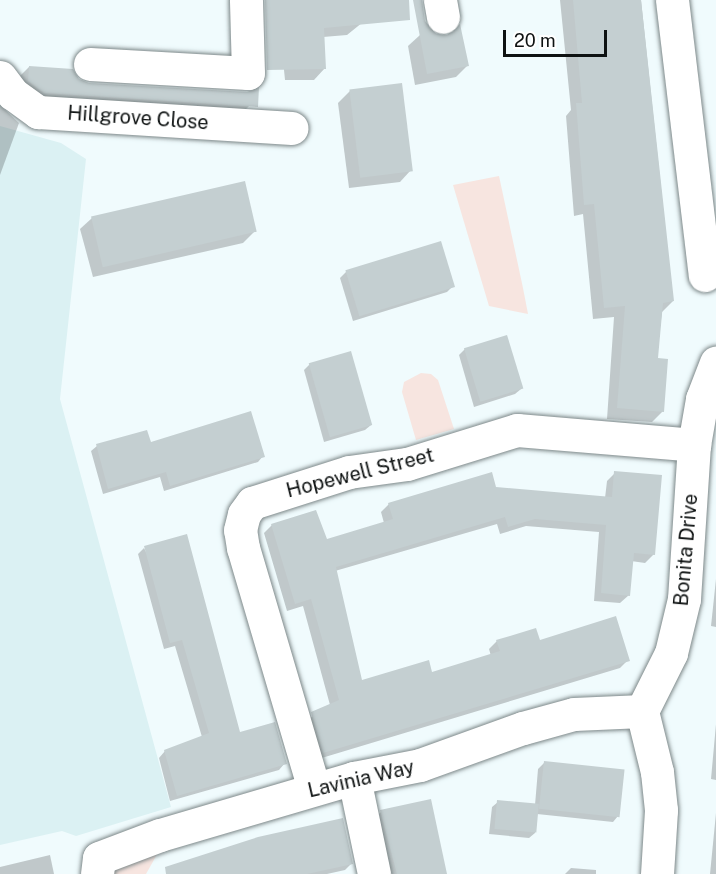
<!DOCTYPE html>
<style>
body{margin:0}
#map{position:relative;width:716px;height:874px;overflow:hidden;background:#f0fbfd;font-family:"Public Sans",sans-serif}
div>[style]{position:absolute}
.built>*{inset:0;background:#dbf1f3}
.green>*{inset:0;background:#f7e5e0}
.shadow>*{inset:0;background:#0003}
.building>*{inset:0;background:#c4cfd1;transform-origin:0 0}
.roads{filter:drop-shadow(0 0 2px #7d8889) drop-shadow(0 0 2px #7d8889)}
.minor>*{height:33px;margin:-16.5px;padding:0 16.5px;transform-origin:16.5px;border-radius:16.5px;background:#fff}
span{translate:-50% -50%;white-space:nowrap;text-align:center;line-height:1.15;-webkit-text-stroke:6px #fff;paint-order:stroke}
.street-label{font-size:20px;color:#0e1212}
.scale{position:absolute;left:503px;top:30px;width:104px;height:27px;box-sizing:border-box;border:3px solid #0e1212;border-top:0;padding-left:8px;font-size:18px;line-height:21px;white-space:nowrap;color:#0e1212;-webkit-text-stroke:4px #fff;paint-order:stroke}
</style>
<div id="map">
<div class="built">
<i style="clip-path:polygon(0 126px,61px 143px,86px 159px,60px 399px,171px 807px,76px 836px,62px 831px,0 845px)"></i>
</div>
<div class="green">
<i style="clip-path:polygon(499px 176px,523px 288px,528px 314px,489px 306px,453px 185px)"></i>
<i style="clip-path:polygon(421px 373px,431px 374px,438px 380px,454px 429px,416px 440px,402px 392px,404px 382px)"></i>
<i style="clip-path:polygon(160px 849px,146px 874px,109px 874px,114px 866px)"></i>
</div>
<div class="shadow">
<i style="clip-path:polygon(277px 0,371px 0,373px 14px,347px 35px,323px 37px,325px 68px,314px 80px,285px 80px)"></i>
<i style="clip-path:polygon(560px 0,641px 0,673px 301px,662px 312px,656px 360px,663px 411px,652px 422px,607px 419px,614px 317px,593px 319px,583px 214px,574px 216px,566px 116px,571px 110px)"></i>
<i style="clip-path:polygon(431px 32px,447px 37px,467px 66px,456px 77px,415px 85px,408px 46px,420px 35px)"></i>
<i style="clip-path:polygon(29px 67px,89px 84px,249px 106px,234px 122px,28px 109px,13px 83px)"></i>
<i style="clip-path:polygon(350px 91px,411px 170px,400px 182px,349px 188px,338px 103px)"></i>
<i style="clip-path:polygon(0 105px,19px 123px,0 175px)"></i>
<i style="clip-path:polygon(92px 218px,255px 231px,243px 243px,93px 277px,80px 229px)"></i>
<i style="clip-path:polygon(346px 272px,453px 286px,447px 292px,353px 321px,340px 278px)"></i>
<i style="clip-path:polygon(465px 349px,521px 389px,515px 394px,474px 407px,459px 355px)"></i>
<i style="clip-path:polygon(310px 364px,371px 425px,365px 430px,324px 442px,304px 370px)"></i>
<i style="clip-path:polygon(150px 444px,263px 456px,258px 462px,164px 491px,160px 477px,103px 494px,91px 451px,97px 446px)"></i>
<i style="clip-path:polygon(615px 473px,654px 554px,645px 563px,631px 561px,629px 595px,620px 603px,594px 601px,599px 532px,526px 526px,500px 534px,497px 524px,335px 571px,361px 682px,431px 674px,491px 656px,489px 649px,497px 641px,628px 660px,620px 668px,315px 760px,304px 722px,330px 705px,303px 606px,287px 611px,264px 533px,272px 525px,327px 541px,384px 523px,381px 512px,389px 504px,495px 489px,605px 498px,607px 481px)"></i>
<i style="clip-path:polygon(144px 548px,239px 734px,285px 763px,279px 770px,170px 801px,159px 758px,165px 751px,202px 737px,175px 646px,164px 649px,138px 554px)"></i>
<i style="clip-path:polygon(716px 579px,716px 627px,711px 626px)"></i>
<i style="clip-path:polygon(716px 724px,716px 780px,711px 779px)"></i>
<i style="clip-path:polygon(544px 763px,618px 816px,613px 822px,537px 814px,535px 833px,529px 838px,489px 834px,492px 807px,498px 802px,535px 805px,538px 769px)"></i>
<i style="clip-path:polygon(381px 812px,446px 874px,386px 874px,371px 821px)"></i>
<i style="clip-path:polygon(716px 813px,716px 874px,710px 874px)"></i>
<i style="clip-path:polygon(50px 855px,54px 874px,0 874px,0 867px)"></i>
<i style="clip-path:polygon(351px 864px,345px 870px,327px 874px,177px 874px)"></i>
<i style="clip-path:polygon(571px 868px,596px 870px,596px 874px,565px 874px)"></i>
</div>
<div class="building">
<i style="clip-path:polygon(265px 0,409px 0,410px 20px,324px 28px,326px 69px,267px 70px)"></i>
<i style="clip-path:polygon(413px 0,422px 0,425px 21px,436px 34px,447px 35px,460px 24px,469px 66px,427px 74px)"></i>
<i style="clip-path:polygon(573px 0,641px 0,674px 301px,663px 303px,658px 358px,668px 359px,664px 412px,617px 408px,625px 306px,604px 308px,594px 204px,584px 205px,576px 103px,582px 103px)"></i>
<i style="clip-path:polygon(29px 66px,73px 69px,79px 79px,89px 83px,247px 92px,259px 87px,258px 107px,44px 93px,28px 81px)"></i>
<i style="left:402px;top:83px;width:89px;height:53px;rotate:83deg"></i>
<i style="left:245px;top:181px;width:52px;height:158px;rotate:77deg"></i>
<i style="left:441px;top:241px;width:48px;height:100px;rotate:73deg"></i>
<i style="left:507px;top:335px;width:56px;height:45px;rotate:73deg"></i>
<i style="left:351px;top:351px;width:77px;height:44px;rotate:74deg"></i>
<i style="clip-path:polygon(251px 411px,265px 457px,170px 486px,166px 472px,108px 489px,96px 444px,147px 430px,151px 442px)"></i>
<i style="clip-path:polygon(614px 471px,662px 475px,655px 555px,634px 553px,630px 596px,601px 593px,606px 525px,535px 519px,508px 527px,505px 517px,336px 567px,362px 680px,429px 660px,432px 672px,500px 651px,496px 640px,510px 636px,536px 628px,540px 640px,616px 616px,630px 661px,323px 753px,311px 712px,339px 700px,311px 599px,295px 604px,271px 524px,316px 510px,327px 539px,393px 519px,388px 503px,492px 472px,496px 487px,612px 497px)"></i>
<i style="clip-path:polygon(187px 534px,240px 732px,275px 722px,287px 764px,177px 796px,164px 750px,209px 733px,182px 640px,170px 643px,144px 546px)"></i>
<i style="left:544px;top:761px;width:81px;height:48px;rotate:6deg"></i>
<i style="clip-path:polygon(431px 799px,447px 874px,397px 874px,380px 810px)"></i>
<i style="left:497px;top:800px;width:42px;height:29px;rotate:5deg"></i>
<i style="clip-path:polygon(343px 818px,353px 864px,307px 874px,166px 874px,165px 867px,258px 837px)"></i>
</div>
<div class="roads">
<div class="minor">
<i style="left:440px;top:0;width:17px;rotate:80deg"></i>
<i style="left:672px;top:0;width:277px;rotate:83.2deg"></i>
<i style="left:90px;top:64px;width:158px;rotate:3.3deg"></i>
<i style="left:248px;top:73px;width:73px;rotate:-91.6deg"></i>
<i style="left:0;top:77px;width:21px;rotate:53deg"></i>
<i style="left:13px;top:94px;width:31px;rotate:36deg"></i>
<i style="left:38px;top:112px;width:254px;rotate:3.6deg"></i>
<i style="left:354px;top:778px;width:98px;rotate:78.2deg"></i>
<i style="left:314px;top:789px;width:251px;rotate:-106.4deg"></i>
<i style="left:243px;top:548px;width:18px;rotate:-99deg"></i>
<i style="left:240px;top:530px;width:16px;rotate:-76deg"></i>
<i style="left:244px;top:514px;width:14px;rotate:-54deg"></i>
<i style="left:252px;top:503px;width:102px;rotate:-17.7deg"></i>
<i style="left:349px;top:472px;width:59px;rotate:-7.9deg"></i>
<i style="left:407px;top:464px;width:115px;rotate:-17.2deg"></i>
<i style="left:517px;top:430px;width:178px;rotate:4.8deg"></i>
<i style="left:97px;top:874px;width:16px;rotate:-83deg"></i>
<i style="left:99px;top:858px;width:65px;rotate:-20.7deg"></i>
<i style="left:160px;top:835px;width:202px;rotate:-16.4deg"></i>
<i style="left:354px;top:778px;width:67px;rotate:-11.1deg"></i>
<i style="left:420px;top:765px;width:109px;rotate:-19.8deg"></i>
<i style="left:523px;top:728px;width:53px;rotate:-15.4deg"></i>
<i style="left:574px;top:714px;width:68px;rotate:-2.5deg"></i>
<i style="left:657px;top:874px;width:64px;rotate:-86.4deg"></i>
<i style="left:661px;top:810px;width:38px;rotate:-96deg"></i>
<i style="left:657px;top:772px;width:63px;rotate:-103.8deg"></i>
<i style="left:642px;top:711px;width:65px;rotate:-63.4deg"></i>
<i style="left:671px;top:653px;width:56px;rotate:-76.5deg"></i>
<i style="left:684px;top:599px;width:154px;rotate:-86.3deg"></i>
<i style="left:694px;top:445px;width:47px;rotate:-80.1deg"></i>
<i style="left:702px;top:399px;width:39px;rotate:-69deg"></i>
</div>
</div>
<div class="street-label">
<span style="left:138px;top:118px;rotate:4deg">Hillgrove Close</span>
<span style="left:360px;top:473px;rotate:-14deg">Hopewell Street</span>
<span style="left:686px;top:550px;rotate:-85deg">Bonita Drive</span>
<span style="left:361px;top:779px;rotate:-13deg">Lavinia Way</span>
</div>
<div class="scale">20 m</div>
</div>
